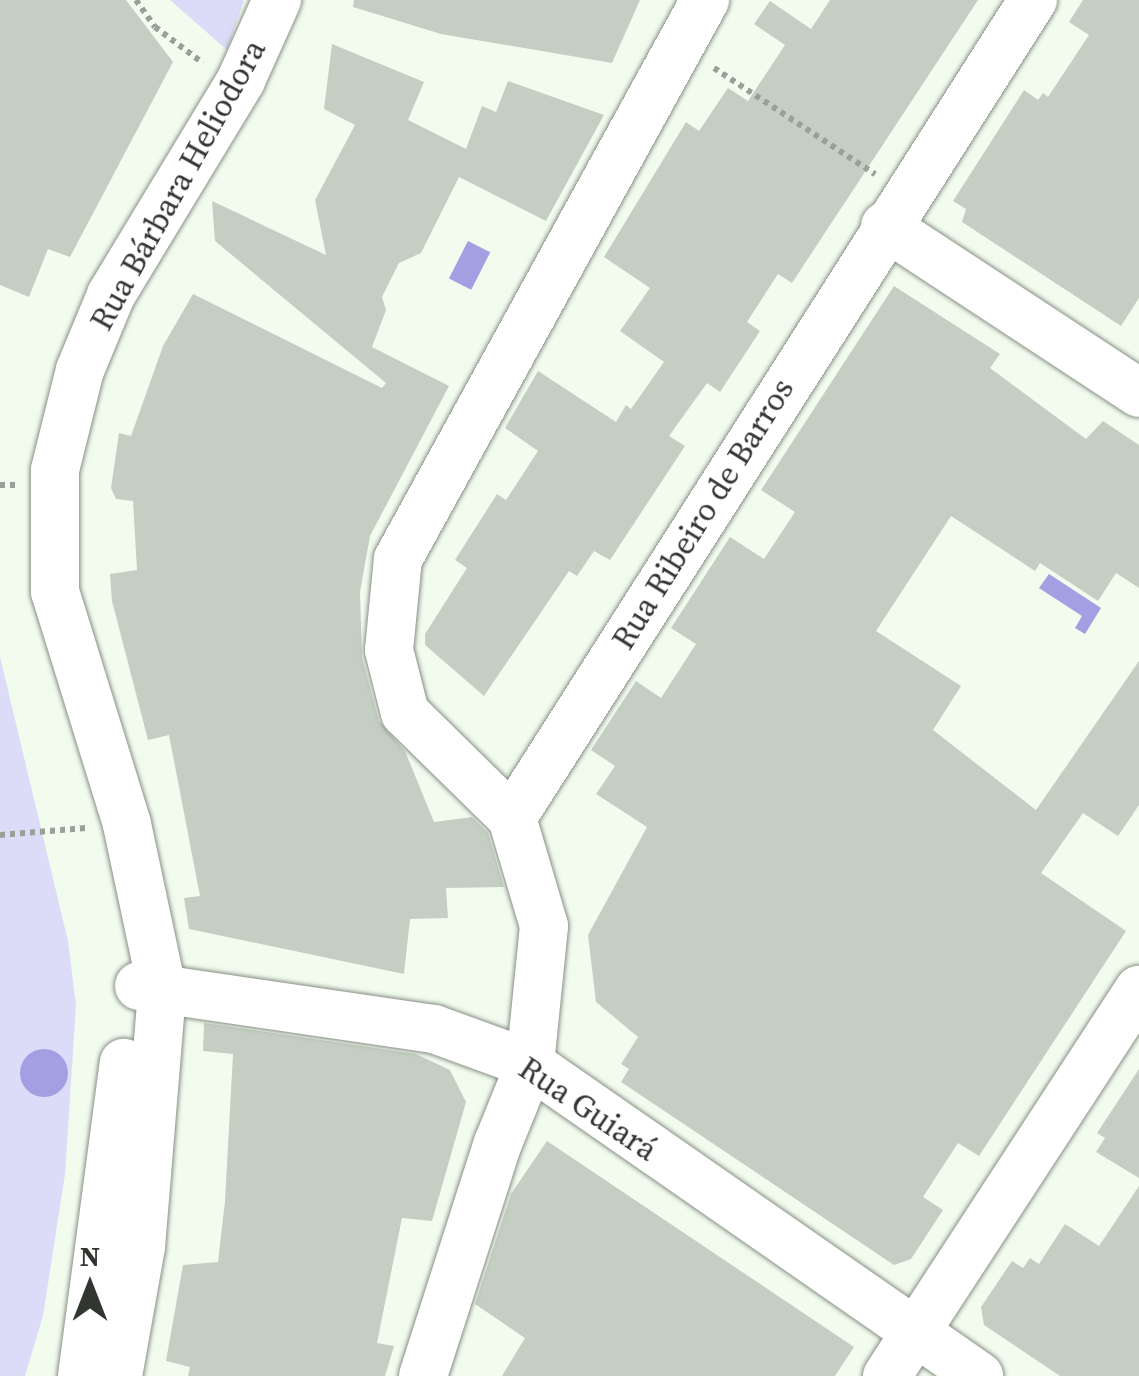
<!DOCTYPE html>
<meta charset="utf-8">
<style>
body{margin:0}
#map{position:relative;width:1139px;height:1376px;overflow:hidden;background:#f1fbee;font-family:"Source Serif 4",serif}
div>[style]{position:absolute}
.green>*{inset:0;background:#dddcf8}
.water>*{inset:0;background:#a39fe2;transform-origin:0 0}
.round{border-radius:50%}
.building>*{inset:0;background:#c5cec2}
.path>*{height:6px;margin-top:-3px;transform-origin:0;background:repeating-linear-gradient(90deg,#99a097 0 5px,transparent 0 10px)}
.roads{filter:drop-shadow(0 0 2px #889085) drop-shadow(0 0 2px #889085)}
.minor>*{height:48px;margin:-24px;padding:0 24px;transform-origin:24px;border-radius:24px;background:#fff}
span{translate:-50% -50%;white-space:nowrap;text-align:center;line-height:1.15;-webkit-text-stroke:8px #fff;paint-order:stroke}
.street-label{font-size:32px;color:#323631}
.north{position:absolute;left:40px;top:1236px;width:100px;height:100px;-webkit-text-stroke:8px #fff;paint-order:stroke;rotate:0deg;font-size:28px;font-weight:700;line-height:40px;text-align:center;color:#323631}
.north::after{content:'';display:block;margin:auto;width:35px;height:45px;background:#323631;clip-path:polygon(50% 0,100% 100%,50% 72%,0 100%)}
</style>
<div id="map">
<div class="green">
<i style="clip-path:polygon(170px 0,244px 0,227px 50px)"></i>
<i style="clip-path:polygon(0 657px,68px 941px,76px 1005px,65px 1174px,43px 1316px,25px 1376px,0 1376px)"></i>
</div>
<div class="water">
<i style="left:468px;top:241px;width:25px;height:42px;rotate:27deg"></i>
<i style="clip-path:polygon(1049px 574px,1101px 608px,1085px 634px,1075px 628px,1082px 616px,1039px 588px)"></i>
<i class="round" style="left:20px;top:1049px;width:48px;height:48px"></i>
</div>
<div class="building">
<i style="clip-path:polygon(0 0,126px 0,173px 62px,70px 257px,48px 249px,29px 297px,0 285px)"></i>
<i style="clip-path:polygon(354px 0,640px 0,612px 63px,441px 34px,353px 7px)"></i>
<i style="clip-path:polygon(830px 0,978px 0,792px 283px,778px 274px,747px 322px,760px 331px,720px 392px,707px 383px,669px 436px,685px 446px,610px 560px,594px 551px,577px 576px,569px 571px,484px 696px,425px 645px,425px 634px,467px 568px,455px 560px,497px 494px,506px 500px,538px 451px,505px 428px,538px 371px,616px 422px,626px 405px,631px 409px,664px 362px,620px 331px,650px 288px,604px 257px,686px 122px,699px 131px,728px 88px,748px 101px,785px 45px,754px 24px,770px 1px,811px 29px)"></i>
<i style="clip-path:polygon(1083px 0,1139px 0,1139px 298px,1121px 326px,962px 222px,966px 209px,953px 201px,1024px 90px,1038px 100px,1043px 93px,1048px 97px,1089px 35px,1069px 22px)"></i>
<i style="clip-path:polygon(332px 44px,424px 82px,408px 120px,466px 149px,482px 106px,496px 112px,508px 81px,604px 115px,546px 221px,459px 177px,421px 253px,399px 263px,382px 297px,386px 310px,372px 347px,449px 386px,370px 536px,360px 592px,362px 657px,379px 721px,405px 751px,434px 822px,472px 817px,488px 833px,504px 887px,446px 888px,448px 918px,410px 919px,404px 974px,189px 929px,184px 898px,200px 896px,169px 735px,148px 740px,112px 601px,110px 574px,137px 570px,133px 501px,116px 499px,111px 488px,119px 433px,131px 436px,163px 346px,193px 294px,382px 388px,386px 383px,215px 241px,212px 201px,326px 255px,315px 200px,355px 125px,324px 109px)"></i>
<i style="clip-path:polygon(894px 286px,1000px 354px,990px 368px,1086px 439px,1103px 421px,1139px 445px,1139px 588px,1116px 573px,1098px 601px,1040px 563px,1035px 571px,951px 516px,876px 631px,961px 686px,933px 730px,1036px 810px,1139px 661px,1139px 805px,1118px 836px,1083px 813px,1041px 873px,1126px 931px,979px 1156px,958px 1143px,923px 1197px,943px 1210px,911px 1259px,894px 1265px,621px 1082px,629px 1069px,621px 1064px,638px 1037px,596px 1002px,588px 935px,647px 827px,596px 794px,615px 766px,591px 750px,636px 681px,661px 698px,696px 644px,671px 628px,730px 537px,764px 559px,795px 512px,761px 490px)"></i>
<i style="clip-path:polygon(204px 1023px,416px 1054px,450px 1070px,466px 1102px,432px 1221px,402px 1218px,377px 1343px,394px 1346px,385px 1376px,188px 1376px,190px 1367px,166px 1361px,183px 1265px,218px 1262px,225px 1201px,233px 1054px,203px 1051px)"></i>
<i style="clip-path:polygon(1139px 1069px,1139px 1178px,1096px 1152px,1105px 1138px,1097px 1133px)"></i>
<i style="clip-path:polygon(547px 1141px,854px 1347px,835px 1376px,502px 1376px,525px 1338px,475px 1304px,511px 1194px)"></i>
<i style="clip-path:polygon(1139px 1186px,1139px 1376px,1060px 1376px,984px 1325px,981px 1307px,1012px 1261px,1023px 1268px,1030px 1258px,1039px 1264px,1065px 1224px,1099px 1246px)"></i>
</div>
<div class="path">
<i style="left:136px;top:0;width:33px;rotate:55deg"></i>
<i style="left:155px;top:27px;width:60px;rotate:36.9deg"></i>
<i style="left:714px;top:68px;width:193px;rotate:33.4deg"></i>
<i style="left:0;top:485px;width:17px"></i>
<i style="left:0;top:835px;width:86px;rotate:-4.7deg"></i>
</div>
<div class="roads">
<div class="minor">
<i style="left:885px;top:226px;width:304px;rotate:33.3deg"></i>
<i style="left:512px;top:818px;width:970px;rotate:-57.51deg"></i>
<i style="left:139px;top:986px;width:298px;rotate:8.3deg"></i>
<i style="left:434px;top:1029px;width:102px;rotate:20deg"></i>
<i style="left:530px;top:1064px;width:547px;rotate:34.79deg"></i>
<i style="left:82px;top:1376px;width:316px;rotate:-82.4deg"></i>
<i style="left:118px;top:1376px;width:131px;rotate:-79.9deg"></i>
<i style="left:141px;top:1247px;width:259px;rotate:-85.3deg"></i>
<i style="left:162px;top:989px;width:169px;rotate:-102deg"></i>
<i style="left:127px;top:824px;width:243px;rotate:-107.2deg"></i>
<i style="left:55px;top:592px;width:122px;rotate:-90deg"></i>
<i style="left:55px;top:470px;width:103px;rotate:-76deg"></i>
<i style="left:80px;top:370px;width:81px;rotate:-67.5deg"></i>
<i style="left:111px;top:295px;width:251px;rotate:-58.8deg"></i>
<i style="left:241px;top:80px;width:88px;rotate:-65.8deg"></i>
<i style="left:423px;top:1376px;width:245px;rotate:-72.2deg"></i>
<i style="left:498px;top:1143px;width:85px;rotate:-67.9deg"></i>
<i style="left:530px;top:1064px;width:139px;rotate:-84.2deg"></i>
<i style="left:544px;top:926px;width:113px;rotate:-106.5deg"></i>
<i style="left:512px;top:818px;width:150px;rotate:-135.5deg"></i>
<i style="left:405px;top:713px;width:65px;rotate:-104.3deg"></i>
<i style="left:389px;top:650px;width:91px;rotate:-84.4deg"></i>
<i style="left:398px;top:559px;width:638px;rotate:-61.22deg"></i>
<i style="left:887px;top:1376px;width:461px;rotate:-56.9deg"></i>
</div>
</div>
<div class="street-label">
<span style="left:178px;top:185px;rotate:-61deg">Rua Bárbara Heliodora</span>
<span style="left:703px;top:514px;rotate:-58deg">Rua Ribeiro de Barros</span>
<span style="left:588px;top:1109px;rotate:34deg">Rua Guiará</span>
</div>
<div class="north">N</div>
</div>
